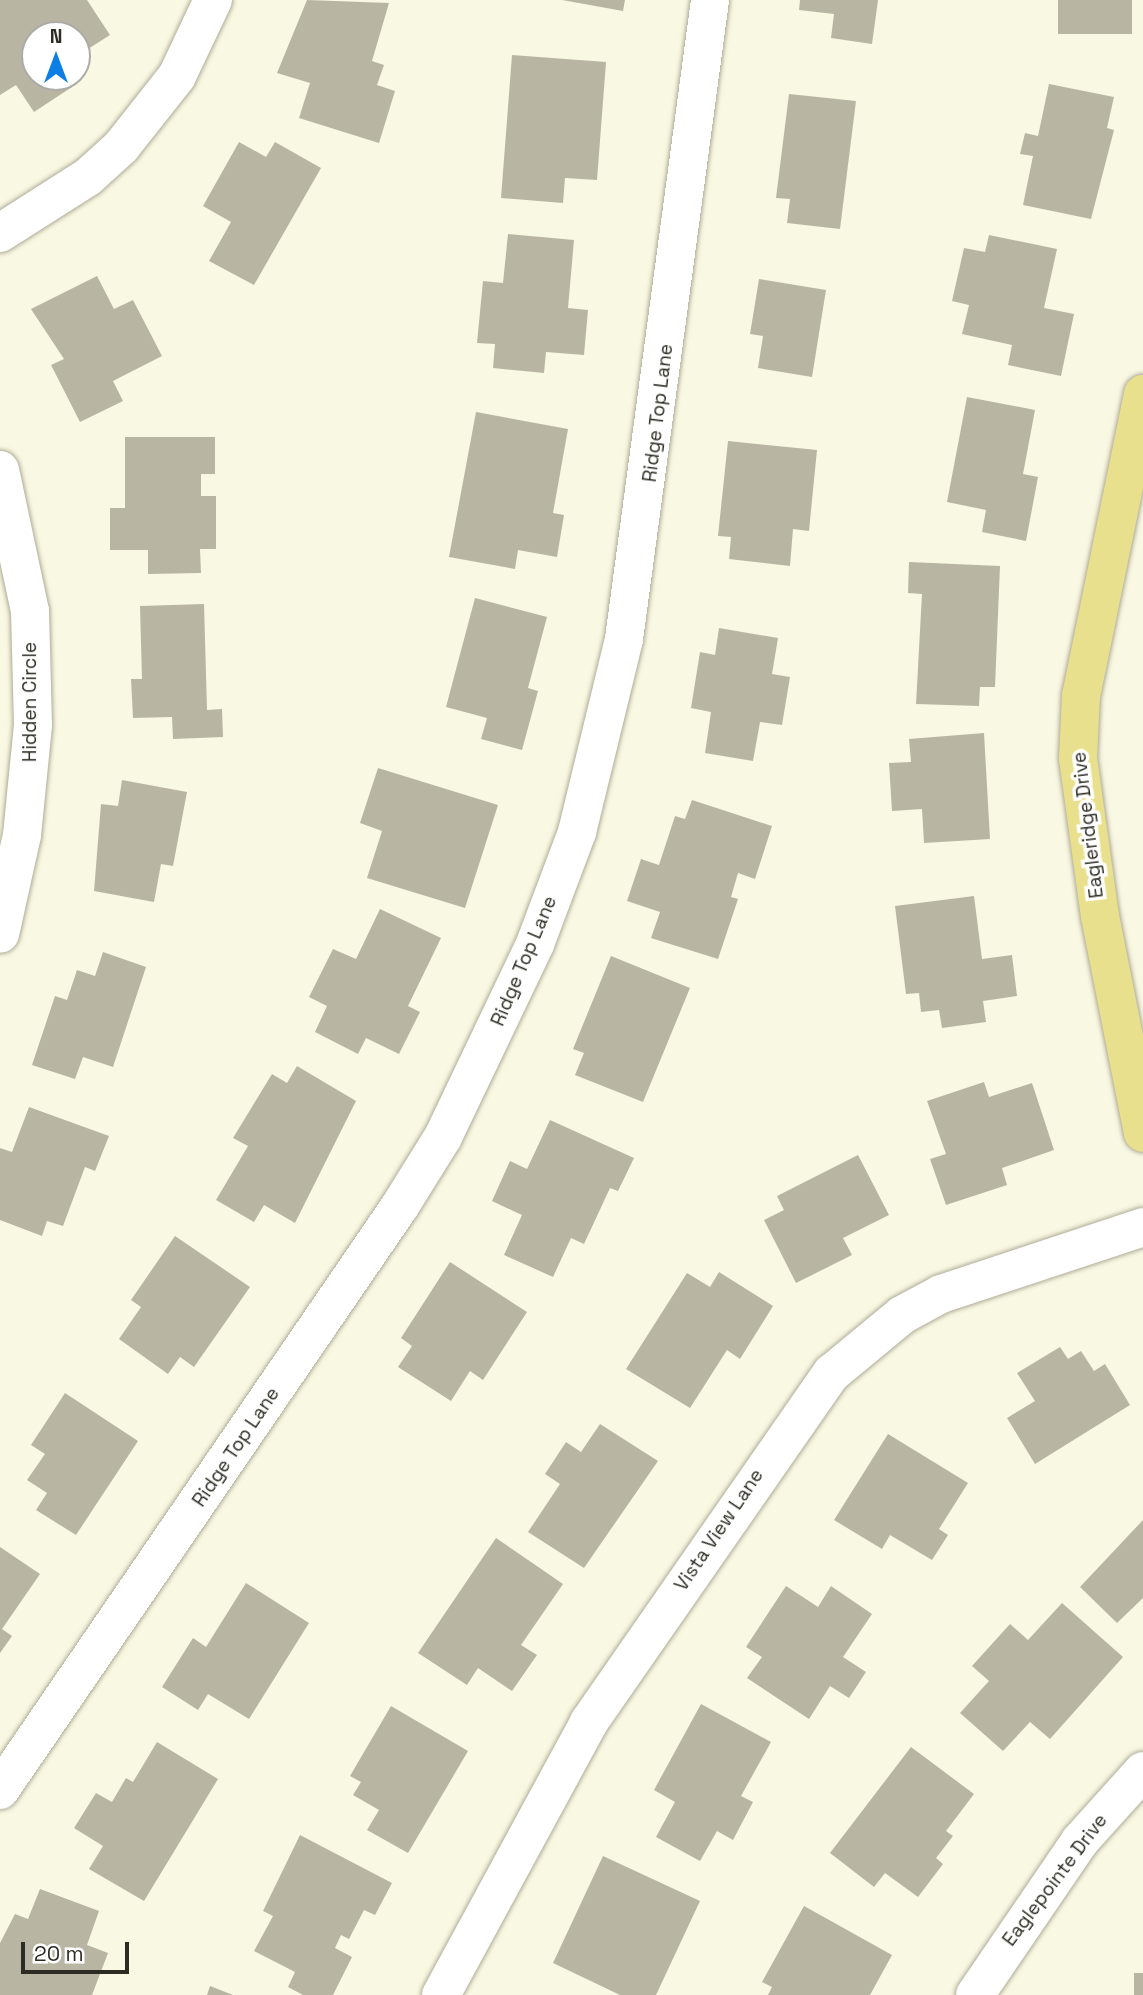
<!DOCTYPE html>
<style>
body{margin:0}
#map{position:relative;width:1143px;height:1995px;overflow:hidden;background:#f9f8e2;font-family:"Space Grotesk",sans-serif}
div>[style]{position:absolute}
.building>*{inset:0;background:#b8b6a2;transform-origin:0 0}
.roads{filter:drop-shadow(0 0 2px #aeac98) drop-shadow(0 0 2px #aeac98)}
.minor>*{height:38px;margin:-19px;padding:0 19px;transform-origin:19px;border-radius:19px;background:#fff}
.major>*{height:38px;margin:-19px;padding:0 19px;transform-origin:19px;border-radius:19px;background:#e9e08d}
span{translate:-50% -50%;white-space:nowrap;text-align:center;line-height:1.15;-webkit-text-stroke:7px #fff;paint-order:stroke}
.street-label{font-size:19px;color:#2d2c24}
.north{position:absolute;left:21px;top:21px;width:70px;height:70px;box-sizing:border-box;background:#fff;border:2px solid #ababa7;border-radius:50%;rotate:0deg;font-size:19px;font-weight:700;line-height:28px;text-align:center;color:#2d2c24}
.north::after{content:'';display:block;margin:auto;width:24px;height:32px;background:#0c7fe6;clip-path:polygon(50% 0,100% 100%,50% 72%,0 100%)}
.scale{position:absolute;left:21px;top:1942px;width:108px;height:32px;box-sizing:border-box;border:4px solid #2d2c24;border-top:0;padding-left:9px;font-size:21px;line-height:24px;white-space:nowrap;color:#2d2c24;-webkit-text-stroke:5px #fff;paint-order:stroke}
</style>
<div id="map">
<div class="building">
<i style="clip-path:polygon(0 0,87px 0,110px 35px,77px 56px,77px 35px,35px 35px,35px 77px,65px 77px,72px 87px,34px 112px,16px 85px,0 95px)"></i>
<i style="clip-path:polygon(307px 0,389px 3px,372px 61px,384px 65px,377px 85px,395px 91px,379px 143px,299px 118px,310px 83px,277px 73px)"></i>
<i style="clip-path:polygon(562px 0,625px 0,623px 11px)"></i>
<i style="clip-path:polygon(800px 0,878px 0,872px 44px,831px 38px,834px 14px,799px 10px)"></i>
<i style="left:1058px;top:0;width:74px;height:34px"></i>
<i style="clip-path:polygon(512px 55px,606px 62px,597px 180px,565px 178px,563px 203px,501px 198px)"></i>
<i style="clip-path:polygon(1049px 84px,1114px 97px,1107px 128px,1114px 130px,1091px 219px,1023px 205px,1033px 156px,1020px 154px,1025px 133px,1038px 136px)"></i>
<i style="clip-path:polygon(789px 94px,856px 101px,840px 229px,787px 223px,790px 199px,776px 198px)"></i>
<i style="clip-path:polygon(239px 142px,266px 157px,275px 142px,321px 168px,254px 285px,209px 261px,231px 222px,203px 206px)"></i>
<i style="clip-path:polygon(508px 234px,574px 240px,568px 308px,588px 310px,584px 355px,546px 352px,544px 373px,493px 368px,495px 344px,477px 343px,483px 281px,503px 283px)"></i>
<i style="clip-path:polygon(989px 235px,1057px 249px,1044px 308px,1074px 314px,1061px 376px,1008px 365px,1012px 345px,962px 334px,969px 305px,952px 301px,964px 248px,985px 252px)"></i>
<i style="clip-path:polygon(97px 276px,114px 309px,133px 300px,162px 356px,113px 381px,123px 401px,80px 422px,51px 365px,64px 359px,31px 309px)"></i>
<i style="clip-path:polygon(759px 279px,826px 290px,812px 377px,758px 368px,763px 336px,750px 334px)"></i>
<i style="clip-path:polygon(967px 397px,1035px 410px,1023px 474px,1038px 477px,1026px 541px,982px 532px,986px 510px,947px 502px)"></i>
<i style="clip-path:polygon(476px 412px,568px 429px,553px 513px,564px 515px,557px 557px,518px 550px,515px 569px,449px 557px)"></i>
<i style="clip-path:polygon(125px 437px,215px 437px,215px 474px,201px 474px,201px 496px,216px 496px,216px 549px,200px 549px,201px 573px,148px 574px,148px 550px,110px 550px,110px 508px,125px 508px)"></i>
<i style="clip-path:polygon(728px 441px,817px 450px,809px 531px,793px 529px,790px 566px,729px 559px,731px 537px,718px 536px)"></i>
<i style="clip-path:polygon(909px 562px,1000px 566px,995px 687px,980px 687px,979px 706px,916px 704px,922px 594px,908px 593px)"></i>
<i style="clip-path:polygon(475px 598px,547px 617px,528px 688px,538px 691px,522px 750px,481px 739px,487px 718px,446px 707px)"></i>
<i style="clip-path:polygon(204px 604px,207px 710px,222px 709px,223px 737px,173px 739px,172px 717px,133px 718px,131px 679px,142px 679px,140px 606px)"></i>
<i style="clip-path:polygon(719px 628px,778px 638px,772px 674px,790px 677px,782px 725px,760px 722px,753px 761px,705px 753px,711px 712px,691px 708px,700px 652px,715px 655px)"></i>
<i style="clip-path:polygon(984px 733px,990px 839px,924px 843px,922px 809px,892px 811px,889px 763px,911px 762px,909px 739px)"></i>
<i style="clip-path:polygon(378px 768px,498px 805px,465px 908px,367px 878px,382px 831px,360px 823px)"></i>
<i style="clip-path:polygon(122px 780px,187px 792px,173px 866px,161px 864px,154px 902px,94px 891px,101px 804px,118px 806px)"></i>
<i style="clip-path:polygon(692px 800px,772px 826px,755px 879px,738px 873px,731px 897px,738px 899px,718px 959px,651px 938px,660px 912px,627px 901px,641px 859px,659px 865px,675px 816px,685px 819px)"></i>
<i style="clip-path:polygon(974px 896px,982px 959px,1012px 955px,1017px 996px,983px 1001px,986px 1022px,942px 1028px,939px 1010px,921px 1012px,919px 993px,906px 994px,895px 906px)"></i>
<i style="clip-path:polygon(380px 909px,441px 938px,408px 1006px,420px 1012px,399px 1054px,366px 1038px,358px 1054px,315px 1032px,327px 1006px,309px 997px,333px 949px,356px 959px)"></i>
<i style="clip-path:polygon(103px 952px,146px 967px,113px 1067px,83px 1057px,75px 1079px,32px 1065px,55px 996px,67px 1000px,77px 970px,95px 976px)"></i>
<i style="clip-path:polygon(611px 956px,690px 988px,643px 1102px,575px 1075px,584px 1053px,573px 1049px)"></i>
<i style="clip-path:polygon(297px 1066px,356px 1101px,295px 1223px,264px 1205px,254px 1222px,216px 1200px,248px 1146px,233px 1138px,272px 1074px,287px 1083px)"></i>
<i style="clip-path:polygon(984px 1082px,989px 1097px,1032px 1083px,1054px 1150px,1002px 1168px,1007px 1185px,946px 1205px,930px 1159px,946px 1154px,927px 1101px)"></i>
<i style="clip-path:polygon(29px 1107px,109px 1136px,95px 1171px,85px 1167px,63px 1226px,47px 1221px,42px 1236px,0 1220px,0 1148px,12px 1152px)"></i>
<i style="clip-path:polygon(550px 1120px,634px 1158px,618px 1191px,610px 1188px,584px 1244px,571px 1238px,553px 1277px,504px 1255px,522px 1215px,492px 1201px,510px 1161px,527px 1169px)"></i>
<i style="clip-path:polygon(858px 1155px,889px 1215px,843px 1238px,852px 1255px,796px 1283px,764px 1220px,784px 1210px,777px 1196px)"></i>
<i style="clip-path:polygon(175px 1236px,250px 1287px,194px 1367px,180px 1357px,168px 1374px,119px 1339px,141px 1307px,131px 1300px)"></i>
<i style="clip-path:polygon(450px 1262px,527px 1312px,483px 1380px,470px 1371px,451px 1401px,398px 1367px,412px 1346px,401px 1338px)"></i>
<i style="clip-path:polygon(719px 1272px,773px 1306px,740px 1359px,727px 1350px,690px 1408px,626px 1369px,687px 1273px,710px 1287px)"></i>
<i style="clip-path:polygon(1060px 1347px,1068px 1359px,1081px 1351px,1094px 1371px,1105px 1364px,1130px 1405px,1035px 1464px,1007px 1418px,1035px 1401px,1017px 1373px)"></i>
<i style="clip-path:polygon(65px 1393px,138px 1441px,76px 1535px,36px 1510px,47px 1493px,27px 1480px,45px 1454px,31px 1445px)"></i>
<i style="clip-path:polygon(600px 1424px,658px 1461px,584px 1568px,528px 1532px,560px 1484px,545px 1474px,566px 1442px,581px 1452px)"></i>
<i style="clip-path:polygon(888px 1434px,968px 1483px,939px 1529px,948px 1535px,932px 1560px,890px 1535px,882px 1549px,834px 1520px)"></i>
<i style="clip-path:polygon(1143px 1520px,1143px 1598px,1117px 1623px,1080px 1587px)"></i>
<i style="clip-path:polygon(496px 1538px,563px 1584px,521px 1645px,537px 1655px,512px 1691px,478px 1668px,467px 1685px,418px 1653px)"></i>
<i style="clip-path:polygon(0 1547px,40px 1574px,2px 1629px,12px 1636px,0 1653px)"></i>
<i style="clip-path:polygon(246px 1583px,309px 1623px,249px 1719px,208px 1694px,198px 1710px,162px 1687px,193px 1638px,206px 1647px)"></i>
<i style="clip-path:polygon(786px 1586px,818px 1607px,831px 1586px,872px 1614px,843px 1657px,866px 1672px,849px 1698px,830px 1686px,809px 1719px,747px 1678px,762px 1657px,746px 1647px)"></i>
<i style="clip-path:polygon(1062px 1603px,1123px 1657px,1050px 1739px,1030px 1722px,1003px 1751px,960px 1713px,989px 1681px,972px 1666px,1010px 1624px,1028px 1640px)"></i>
<i style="clip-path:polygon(701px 1704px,771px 1742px,741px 1796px,753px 1802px,733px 1840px,717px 1831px,700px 1861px,656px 1837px,675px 1802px,654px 1790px)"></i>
<i style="clip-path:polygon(391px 1706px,468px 1751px,408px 1853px,367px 1830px,379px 1810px,353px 1795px,361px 1782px,350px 1776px)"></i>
<i style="clip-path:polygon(157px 1742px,218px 1779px,144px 1901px,89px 1869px,103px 1846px,74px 1828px,96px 1793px,112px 1802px,126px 1778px,133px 1782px)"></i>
<i style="clip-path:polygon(911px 1747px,974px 1794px,946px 1831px,953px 1836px,936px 1858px,943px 1864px,918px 1897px,885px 1873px,874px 1887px,830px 1853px)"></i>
<i style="clip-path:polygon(300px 1835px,392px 1883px,375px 1915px,364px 1910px,349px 1939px,341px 1935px,335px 1948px,352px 1957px,333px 1995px,303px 1995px,288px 1987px,295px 1972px,254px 1951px,273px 1916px,263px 1911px)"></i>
<i style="clip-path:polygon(603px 1856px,700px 1901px,656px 1995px,620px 1995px,553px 1963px)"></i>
<i style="clip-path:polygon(40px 1889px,99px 1911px,87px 1945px,108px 1953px,92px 1995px,0 1995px,0 1943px,15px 1914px,28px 1919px)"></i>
<i style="clip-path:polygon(804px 1906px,892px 1955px,870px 1995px,768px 1995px,772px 1987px,762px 1982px)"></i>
<i style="left:1134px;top:1973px;width:9px;height:22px"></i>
<i style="clip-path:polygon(210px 1986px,233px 1995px,207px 1995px)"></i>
</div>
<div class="roads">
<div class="minor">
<i style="left:0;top:233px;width:104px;rotate:-32.5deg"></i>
<i style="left:88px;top:177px;width:45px;rotate:-42.3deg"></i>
<i style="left:121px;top:147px;width:90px;rotate:-51.7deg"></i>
<i style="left:177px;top:76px;width:84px;rotate:-64.7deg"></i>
<i style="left:0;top:470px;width:144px;rotate:78deg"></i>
<i style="left:30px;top:611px;width:114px;rotate:88.5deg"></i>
<i style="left:33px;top:725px;width:111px;rotate:95.7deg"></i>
<i style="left:22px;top:835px;width:101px;rotate:102.5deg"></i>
<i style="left:0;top:1790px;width:708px;rotate:-55.59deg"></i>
<i style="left:400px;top:1206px;width:81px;rotate:-58.1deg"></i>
<i style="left:443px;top:1137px;width:214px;rotate:-64.5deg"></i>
<i style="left:535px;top:944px;width:120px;rotate:-69.4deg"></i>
<i style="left:577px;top:832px;width:199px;rotate:-76.3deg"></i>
<i style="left:624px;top:639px;width:645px;rotate:-82.33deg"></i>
<i style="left:441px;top:1995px;width:311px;rotate:-61.5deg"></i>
<i style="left:589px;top:1722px;width:425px;rotate:-55.2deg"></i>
<i style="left:832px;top:1373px;width:91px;rotate:-39.6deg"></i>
<i style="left:902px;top:1315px;width:44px;rotate:-28.3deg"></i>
<i style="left:941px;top:1294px;width:213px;rotate:-18.3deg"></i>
<i style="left:975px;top:1995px;width:186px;rotate:-55.7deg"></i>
<i style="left:1080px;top:1841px;width:94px;rotate:-48deg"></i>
</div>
<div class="major">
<i style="left:1143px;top:394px;width:307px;rotate:101.6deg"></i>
<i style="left:1081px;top:695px;width:63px;rotate:92.7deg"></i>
<i style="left:1078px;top:758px;width:160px;rotate:82.1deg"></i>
<i style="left:1100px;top:916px;width:221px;rotate:78.8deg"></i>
</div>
</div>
<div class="street-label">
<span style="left:658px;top:413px;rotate:-83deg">Ridge Top Lane</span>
<span style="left:30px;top:702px;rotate:-90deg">Hidden Circle</span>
<span style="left:1088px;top:825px;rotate:-97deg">Eagleridge Drive</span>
<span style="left:524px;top:961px;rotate:-67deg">Ridge Top Lane</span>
<span style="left:236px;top:1447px;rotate:-56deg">Ridge Top Lane</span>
<span style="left:719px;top:1530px;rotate:-56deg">Vista View Lane</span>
<span style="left:1055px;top:1880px;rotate:-53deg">Eaglepointe Drive</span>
</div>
<div class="north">N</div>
<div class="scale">20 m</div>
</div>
